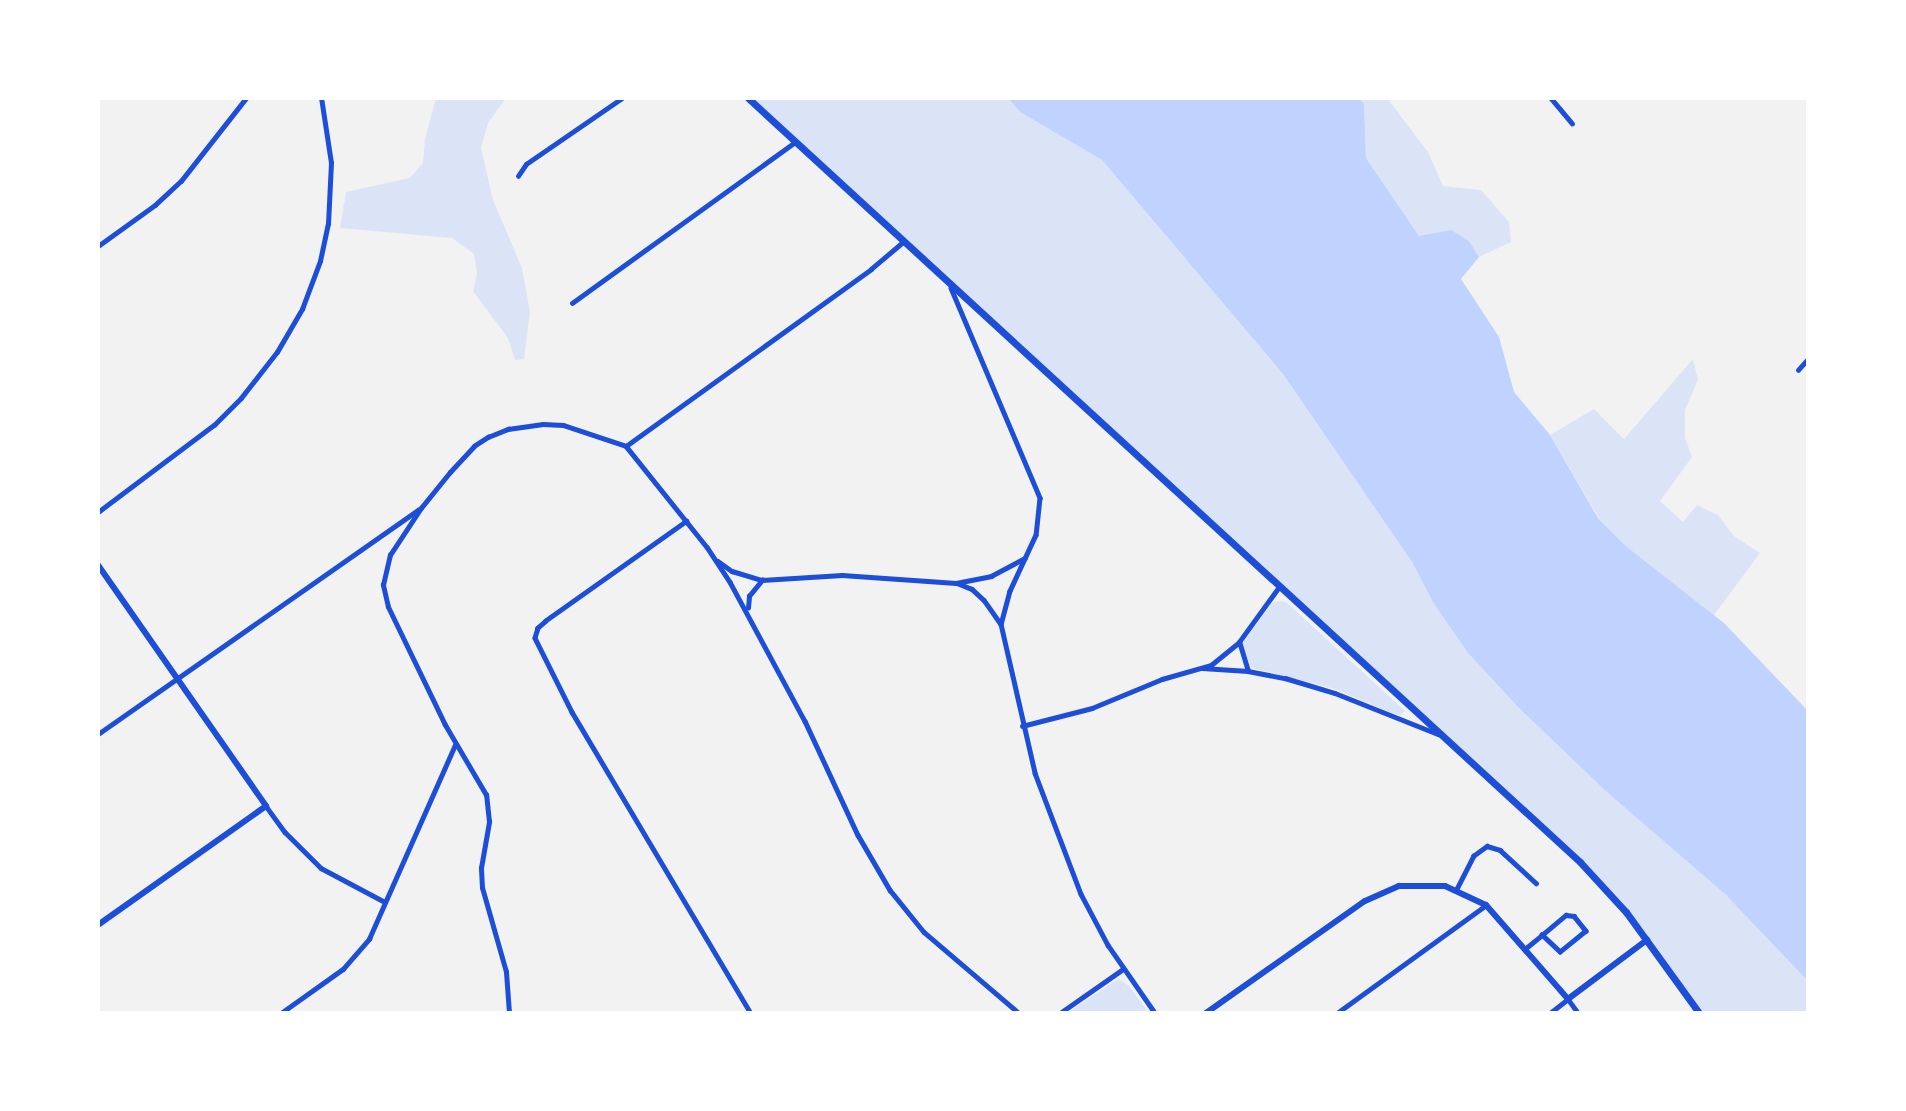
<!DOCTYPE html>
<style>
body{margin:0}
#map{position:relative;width:1906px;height:1111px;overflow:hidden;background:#f2f2f2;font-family:Roboto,sans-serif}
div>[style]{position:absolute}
.green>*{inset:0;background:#dbe4f7}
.water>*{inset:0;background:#bfd3fe}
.minor>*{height:4.5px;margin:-2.25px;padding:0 2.25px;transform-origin:2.25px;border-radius:2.25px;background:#1d4ed8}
.tertiary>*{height:6px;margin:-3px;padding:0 3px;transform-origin:3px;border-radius:3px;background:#1d4ed8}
.secondary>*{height:6px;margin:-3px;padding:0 3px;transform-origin:3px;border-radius:3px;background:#1d4ed8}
.primary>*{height:7px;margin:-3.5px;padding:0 3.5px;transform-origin:3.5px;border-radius:3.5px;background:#1d4ed8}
span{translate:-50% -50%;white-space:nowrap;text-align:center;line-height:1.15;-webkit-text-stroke:6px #fff;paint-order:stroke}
.frame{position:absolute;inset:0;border:100px solid #fff;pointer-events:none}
</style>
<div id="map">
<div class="green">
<i style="clip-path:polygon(436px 98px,506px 98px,488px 123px,481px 148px,493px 200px,522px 268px,530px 312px,524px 359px,515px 360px,508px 338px,473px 291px,477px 274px,474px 254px,452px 238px,340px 228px,346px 192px,410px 178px,423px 163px,425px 139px)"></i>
<i style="clip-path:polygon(748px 98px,1008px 98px,1020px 112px,1102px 160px,1283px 374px,1412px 562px,1434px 604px,1468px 653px,1518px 707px,1725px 894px,1790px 961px,1808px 981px,1808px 1013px,1699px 1013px,1605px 888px)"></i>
<i style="clip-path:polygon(1359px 98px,1387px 98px,1428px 152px,1443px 186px,1481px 190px,1509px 222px,1511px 242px,1479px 257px,1469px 241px,1419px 236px,1366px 158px,1364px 104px)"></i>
<i style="clip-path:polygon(1693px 359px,1698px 380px,1685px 410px,1685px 438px,1692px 457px,1660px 501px,1683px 522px,1697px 505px,1718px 515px,1734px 536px,1760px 553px,1714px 615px,1627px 547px,1599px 518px,1550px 435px,1594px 409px,1624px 439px)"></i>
<i style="clip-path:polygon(1282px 601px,1287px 603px,1405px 711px,1400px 715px,1392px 713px,1335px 689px,1252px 668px,1243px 650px,1243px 642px,1273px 602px)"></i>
<i style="clip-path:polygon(1118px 979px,1128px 985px,1149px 1013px,1067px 1013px)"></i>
</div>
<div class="water">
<i style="clip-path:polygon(1008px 98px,1359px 98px,1364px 104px,1366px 158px,1419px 236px,1451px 230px,1469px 241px,1479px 257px,1461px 279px,1499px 337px,1514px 392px,1550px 435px,1598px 518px,1627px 547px,1724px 623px,1808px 711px,1808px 981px,1725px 894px,1607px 792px,1518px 707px,1468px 653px,1434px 604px,1412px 562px,1283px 374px,1102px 160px,1020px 112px)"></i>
</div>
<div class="minor">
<i style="left:1551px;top:98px;width:33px;rotate:50deg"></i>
<i style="left:518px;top:176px;width:14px;rotate:-56deg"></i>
<i style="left:526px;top:164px;width:116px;rotate:-34.5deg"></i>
<i style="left:98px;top:246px;width:70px;rotate:-35.7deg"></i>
<i style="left:155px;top:205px;width:35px;rotate:-43deg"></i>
<i style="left:181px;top:181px;width:105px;rotate:-51.9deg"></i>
<i style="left:951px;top:288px;width:228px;rotate:67deg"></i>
<i style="left:1040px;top:498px;width:37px;rotate:96deg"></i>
<i style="left:1036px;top:535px;width:62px;rotate:114.9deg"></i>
<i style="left:1010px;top:591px;width:34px;rotate:105deg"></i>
<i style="left:1001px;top:624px;width:153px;rotate:77.1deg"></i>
<i style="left:1035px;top:773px;width:129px;rotate:69.2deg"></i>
<i style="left:1081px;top:894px;width:58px;rotate:62.1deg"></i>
<i style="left:1108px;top:945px;width:83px;rotate:55.3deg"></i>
<i style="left:572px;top:303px;width:275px;rotate:-35.8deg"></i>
<i style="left:1798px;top:370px;width:15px;rotate:-48deg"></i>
<i style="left:626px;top:446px;width:129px;rotate:51.3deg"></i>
<i style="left:707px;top:547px;width:42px;rotate:56.7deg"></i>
<i style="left:730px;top:582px;width:158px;rotate:61.7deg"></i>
<i style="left:805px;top:721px;width:126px;rotate:65.1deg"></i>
<i style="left:858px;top:835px;width:64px;rotate:59.8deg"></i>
<i style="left:890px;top:890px;width:54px;rotate:51deg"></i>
<i style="left:924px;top:932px;width:125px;rotate:40.5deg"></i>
<i style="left:98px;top:512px;width:145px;rotate:-36.9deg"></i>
<i style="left:214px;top:425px;width:38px;rotate:-45deg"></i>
<i style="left:241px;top:398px;width:58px;rotate:-52deg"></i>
<i style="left:277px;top:352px;width:50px;rotate:-59.8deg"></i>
<i style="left:302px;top:309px;width:51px;rotate:-69.4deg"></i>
<i style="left:320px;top:261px;width:38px;rotate:-78deg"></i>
<i style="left:328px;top:224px;width:61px;rotate:-87.2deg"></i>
<i style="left:331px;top:163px;width:66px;rotate:-98.7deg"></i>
<i style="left:687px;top:521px;width:173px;rotate:144.7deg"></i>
<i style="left:546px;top:621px;width:11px;rotate:139deg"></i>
<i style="left:538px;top:628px;width:10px;rotate:107deg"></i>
<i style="left:535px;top:638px;width:83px;rotate:63.4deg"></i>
<i style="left:572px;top:712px;width:350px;rotate:59.3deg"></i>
<i style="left:718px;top:561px;width:17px;rotate:36deg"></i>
<i style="left:732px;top:571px;width:31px;rotate:17deg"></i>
<i style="left:957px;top:583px;width:16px;rotate:22deg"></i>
<i style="left:972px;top:589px;width:16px;rotate:43deg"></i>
<i style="left:984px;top:600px;width:29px;rotate:55deg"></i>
<i style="left:748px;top:608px;width:12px;rotate:-85deg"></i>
<i style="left:749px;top:596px;width:21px;rotate:-51deg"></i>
<i style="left:762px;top:580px;width:80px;rotate:-3.6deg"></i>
<i style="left:842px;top:575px;width:114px;rotate:4deg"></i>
<i style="left:956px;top:583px;width:36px;rotate:-11deg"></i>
<i style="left:991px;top:576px;width:38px;rotate:-28deg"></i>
<i style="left:1202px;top:668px;width:46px;rotate:3.7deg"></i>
<i style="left:1248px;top:671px;width:38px;rotate:11deg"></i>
<i style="left:1285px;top:678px;width:52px;rotate:16.7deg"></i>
<i style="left:1335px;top:693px;width:111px;rotate:21.7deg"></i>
<i style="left:1248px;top:671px;width:30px;rotate:-107deg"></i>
<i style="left:1239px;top:642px;width:68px;rotate:-54deg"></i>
<i style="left:1022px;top:726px;width:72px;rotate:-14.4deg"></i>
<i style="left:1092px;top:708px;width:76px;rotate:-22.5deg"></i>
<i style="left:1162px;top:679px;width:51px;rotate:-15.9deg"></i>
<i style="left:1211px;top:665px;width:36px;rotate:-39deg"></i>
<i style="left:98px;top:734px;width:391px;rotate:-35deg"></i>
<i style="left:266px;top:806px;width:32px;rotate:54deg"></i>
<i style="left:285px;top:832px;width:51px;rotate:45deg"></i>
<i style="left:321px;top:868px;width:72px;rotate:28deg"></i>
<i style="left:1456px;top:890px;width:38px;rotate:-63deg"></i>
<i style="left:1473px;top:856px;width:17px;rotate:-36deg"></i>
<i style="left:1487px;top:846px;width:14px;rotate:17deg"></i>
<i style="left:1500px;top:850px;width:49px;rotate:42.5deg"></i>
<i style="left:1526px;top:948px;width:21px;rotate:-39deg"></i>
<i style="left:1542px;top:935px;width:31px;rotate:-40deg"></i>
<i style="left:1566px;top:915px;width:8px;rotate:7deg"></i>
<i style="left:1574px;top:916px;width:19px;rotate:51deg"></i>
<i style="left:1586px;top:931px;width:33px;rotate:141deg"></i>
<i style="left:1560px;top:952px;width:25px;rotate:-137deg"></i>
<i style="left:281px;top:1013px;width:76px;rotate:-35.4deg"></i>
<i style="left:343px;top:969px;width:40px;rotate:-49deg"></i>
<i style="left:369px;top:939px;width:212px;rotate:-66.1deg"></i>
<i style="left:509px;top:1013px;width:41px;rotate:-94.2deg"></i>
<i style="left:506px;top:972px;width:87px;rotate:-105.9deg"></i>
<i style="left:482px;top:888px;width:20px;rotate:-93deg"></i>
<i style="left:481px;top:868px;width:47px;rotate:-80.1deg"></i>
<i style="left:489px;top:822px;width:27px;rotate:-96deg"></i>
<i style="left:486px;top:795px;width:81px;rotate:-120.4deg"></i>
<i style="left:445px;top:725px;width:131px;rotate:-115.8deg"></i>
<i style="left:388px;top:607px;width:23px;rotate:-103deg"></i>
<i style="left:383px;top:585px;width:31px;rotate:-77deg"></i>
<i style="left:390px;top:555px;width:56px;rotate:-56.6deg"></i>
<i style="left:421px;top:508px;width:46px;rotate:-51.1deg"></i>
<i style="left:450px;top:472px;width:35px;rotate:-47deg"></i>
<i style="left:474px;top:446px;width:17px;rotate:-33deg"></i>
<i style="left:488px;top:437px;width:22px;rotate:-22deg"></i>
<i style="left:508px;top:429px;width:35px;rotate:-8deg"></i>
<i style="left:543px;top:424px;width:20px;rotate:3deg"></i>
<i style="left:563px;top:425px;width:66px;rotate:18.4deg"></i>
<i style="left:626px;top:446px;width:302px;rotate:-35.8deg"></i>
<i style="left:871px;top:269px;width:42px;rotate:-40.2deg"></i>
<i style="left:1060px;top:1013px;width:77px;rotate:-34.9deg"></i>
<i style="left:1337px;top:1013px;width:184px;rotate:-35.9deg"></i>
<i style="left:1550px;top:1013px;width:23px;rotate:-38deg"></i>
<i style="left:1568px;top:999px;width:17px;rotate:54deg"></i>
</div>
<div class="tertiary">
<i style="left:98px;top:565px;width:294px;rotate:55.1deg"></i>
<i style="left:266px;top:806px;width:206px;rotate:144.7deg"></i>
</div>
<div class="secondary">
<i style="left:1206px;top:1013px;width:194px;rotate:-35.2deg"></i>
<i style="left:1365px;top:901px;width:37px;rotate:-24deg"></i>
<i style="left:1399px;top:886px;width:46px"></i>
<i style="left:1445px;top:886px;width:45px;rotate:24.9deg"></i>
<i style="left:1486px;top:905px;width:125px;rotate:48.9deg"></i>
<i style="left:1568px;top:999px;width:99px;rotate:-36.8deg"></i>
</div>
<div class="primary">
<i style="left:748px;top:98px;width:1130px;rotate:42.56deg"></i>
<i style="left:1580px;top:862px;width:68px;rotate:47.4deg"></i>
<i style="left:1626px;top:912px;width:125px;rotate:54.1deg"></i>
</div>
<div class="frame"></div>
</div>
